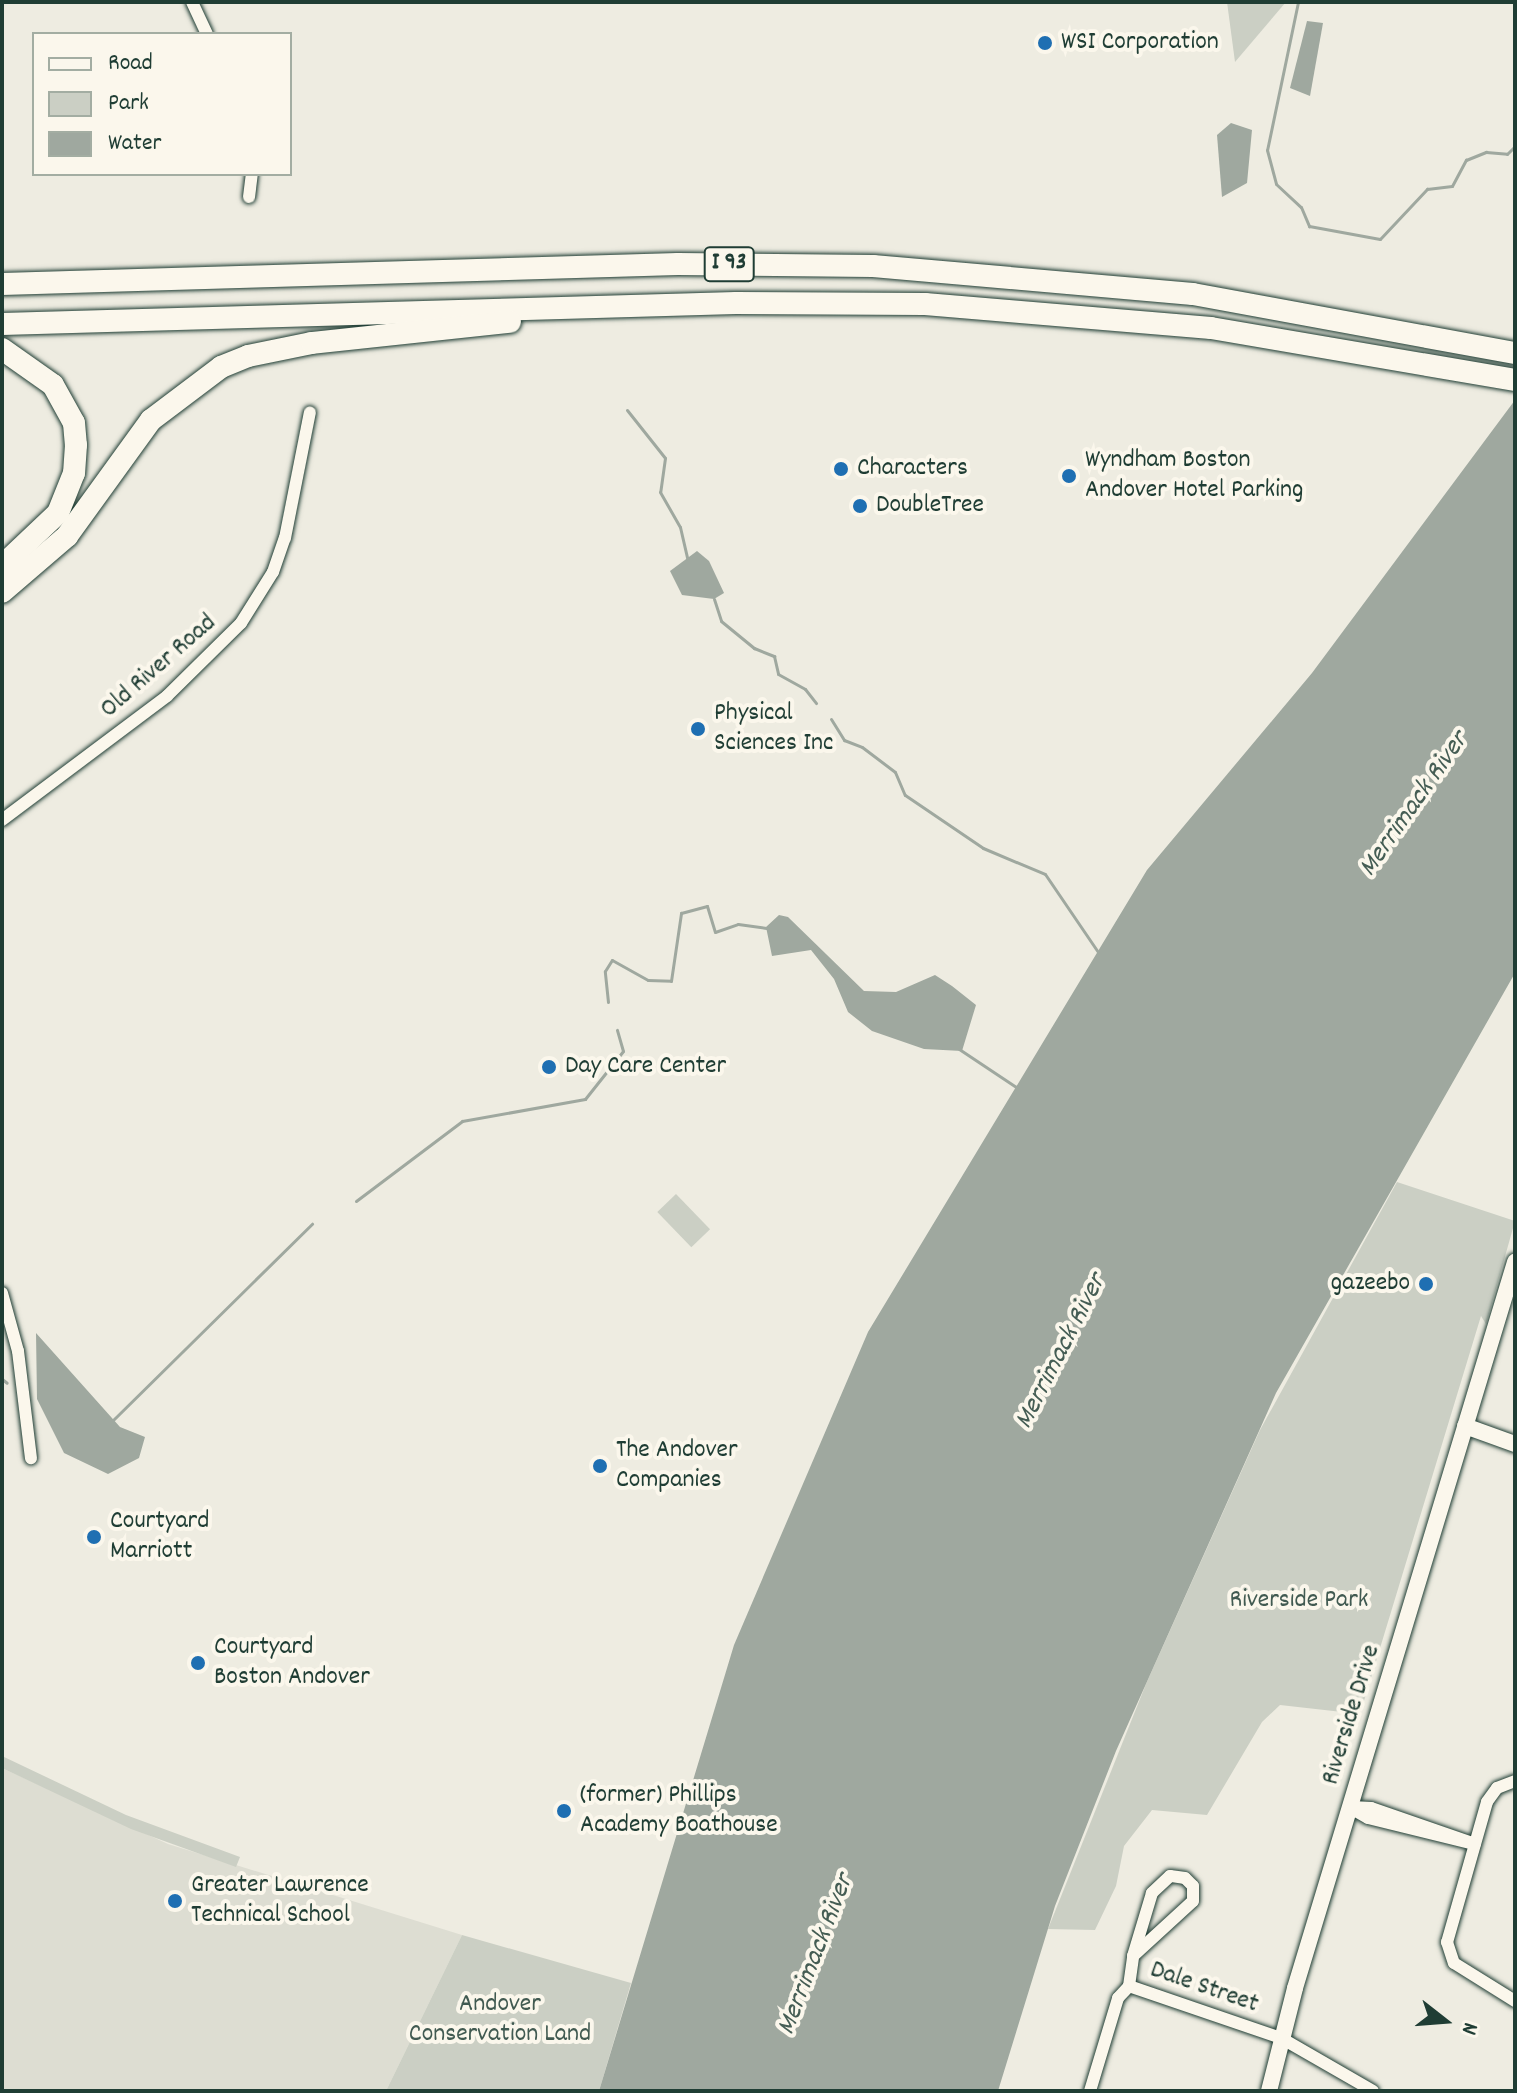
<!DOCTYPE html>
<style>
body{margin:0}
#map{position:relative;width:1517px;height:2093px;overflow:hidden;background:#eeece1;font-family:Dekko,sans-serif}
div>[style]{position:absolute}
.built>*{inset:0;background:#ddddd2}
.green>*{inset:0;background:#cbcfc4;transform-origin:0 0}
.water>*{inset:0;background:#9fa89f}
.stream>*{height:3px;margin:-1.5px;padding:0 1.5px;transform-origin:1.5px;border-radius:1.5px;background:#9fa89f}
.roads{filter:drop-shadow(0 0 2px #1f3d34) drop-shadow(0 0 2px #1f3d34)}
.street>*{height:12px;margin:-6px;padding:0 6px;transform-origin:6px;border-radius:6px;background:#fbf7ec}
.secondary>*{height:16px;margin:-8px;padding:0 8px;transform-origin:8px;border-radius:8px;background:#fbf7ec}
.highway>*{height:22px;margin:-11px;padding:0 11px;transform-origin:11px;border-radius:11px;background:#fbf7ec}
.dots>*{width:22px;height:22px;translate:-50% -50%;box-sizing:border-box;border:4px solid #fbf7ec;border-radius:50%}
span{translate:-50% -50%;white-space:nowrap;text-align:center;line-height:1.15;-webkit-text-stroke:8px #fbf7ec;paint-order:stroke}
.shield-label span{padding:2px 6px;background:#fbf7ec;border:2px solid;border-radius:6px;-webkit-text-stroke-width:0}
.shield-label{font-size:24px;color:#1f3d34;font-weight:700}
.poi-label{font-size:26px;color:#1f3d34}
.left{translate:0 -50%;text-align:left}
.right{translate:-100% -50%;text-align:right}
.street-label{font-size:26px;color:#1f3d34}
.park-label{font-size:26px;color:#415a51}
.water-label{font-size:28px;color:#455d54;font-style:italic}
.frame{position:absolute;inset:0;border:4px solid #1f3d34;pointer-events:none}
.legend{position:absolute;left:32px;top:32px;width:260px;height:144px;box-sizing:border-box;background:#fbf7ec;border:2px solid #a3ada2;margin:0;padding:10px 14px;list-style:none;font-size:24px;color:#1f3d34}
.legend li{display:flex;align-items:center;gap:16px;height:40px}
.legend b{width:40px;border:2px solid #a3ada2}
.north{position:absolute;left:1405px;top:1981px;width:80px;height:80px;-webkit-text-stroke:6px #fbf7ec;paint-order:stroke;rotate:107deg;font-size:22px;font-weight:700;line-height:32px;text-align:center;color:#1f3d34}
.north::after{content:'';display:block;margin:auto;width:28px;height:36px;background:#1f3d34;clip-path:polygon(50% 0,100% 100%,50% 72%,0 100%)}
</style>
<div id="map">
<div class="built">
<i style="clip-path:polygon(2px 1768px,168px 1844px,462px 1935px,386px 2091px,2px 2091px)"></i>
</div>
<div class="green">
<i style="clip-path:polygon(1227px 2px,1286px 2px,1235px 62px)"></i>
<i style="clip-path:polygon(1397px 1182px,1515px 1221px,1486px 1324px,1481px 1316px,1360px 1714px,1280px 1705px,1262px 1722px,1207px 1815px,1152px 1810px,1124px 1846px,1116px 1886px,1095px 1930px,1048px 1929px,1146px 1684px,1260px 1430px)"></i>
<i style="left:676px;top:1194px;width:49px;height:26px;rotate:46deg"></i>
<i style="clip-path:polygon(2px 1756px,126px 1815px,240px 1857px,236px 1867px,131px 1829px,2px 1768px)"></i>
<i style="clip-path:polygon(462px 1935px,631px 1983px,599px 2091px,386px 2091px)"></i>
</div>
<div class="water">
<i style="clip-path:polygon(1307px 21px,1323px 23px,1310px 96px,1290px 88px)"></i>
<i style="clip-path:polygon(1231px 123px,1252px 130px,1247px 183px,1222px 197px,1217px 135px)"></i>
<i style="clip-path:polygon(1515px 400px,1515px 973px,1276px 1393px,1116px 1751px,1055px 1906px,998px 2091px,599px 2091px,734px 1645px,868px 1332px,1147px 870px,1312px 673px)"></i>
<i style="clip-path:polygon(697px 551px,709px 561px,724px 593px,714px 599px,682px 595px,670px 571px)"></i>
<i style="clip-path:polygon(779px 915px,788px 917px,864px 991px,896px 992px,935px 975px,952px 986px,976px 1005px,962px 1051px,924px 1049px,872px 1031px,848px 1012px,834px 979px,811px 950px,772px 956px,766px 927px)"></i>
<i style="clip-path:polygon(36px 1333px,120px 1427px,145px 1437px,139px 1458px,108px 1474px,64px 1453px,37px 1399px)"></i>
</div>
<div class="stream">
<i style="left:1298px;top:2px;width:151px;rotate:101.8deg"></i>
<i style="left:1267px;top:150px;width:35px;rotate:75deg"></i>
<i style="left:1276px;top:184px;width:34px;rotate:43deg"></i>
<i style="left:1301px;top:207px;width:21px;rotate:67deg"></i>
<i style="left:1309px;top:226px;width:72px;rotate:10.4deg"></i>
<i style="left:1380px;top:239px;width:69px;rotate:-46.8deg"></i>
<i style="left:1427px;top:189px;width:25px;rotate:-7deg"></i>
<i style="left:1452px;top:186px;width:30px;rotate:-62deg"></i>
<i style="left:1466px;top:160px;width:22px;rotate:-22deg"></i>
<i style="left:1486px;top:152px;width:21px;rotate:5deg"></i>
<i style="left:1507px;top:154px;width:11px;rotate:-45deg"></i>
<i style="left:627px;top:410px;width:61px;rotate:51.6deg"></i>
<i style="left:665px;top:458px;width:34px;rotate:98deg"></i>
<i style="left:660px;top:492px;width:40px;rotate:60.3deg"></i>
<i style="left:680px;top:527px;width:32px;rotate:77deg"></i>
<i style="left:714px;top:599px;width:23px;rotate:72deg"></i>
<i style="left:721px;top:621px;width:43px;rotate:39.3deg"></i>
<i style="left:754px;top:648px;width:22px;rotate:22deg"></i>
<i style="left:774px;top:656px;width:18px;rotate:77deg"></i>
<i style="left:778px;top:674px;width:31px;rotate:29deg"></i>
<i style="left:805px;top:689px;width:18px;rotate:52deg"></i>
<i style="left:831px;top:719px;width:25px;rotate:58deg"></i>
<i style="left:844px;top:740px;width:19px;rotate:21deg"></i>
<i style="left:862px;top:747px;width:41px;rotate:37.1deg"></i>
<i style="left:895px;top:772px;width:25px;rotate:67deg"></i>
<i style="left:905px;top:795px;width:94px;rotate:34.2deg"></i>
<i style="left:983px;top:848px;width:67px;rotate:22.8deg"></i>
<i style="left:1045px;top:874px;width:94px;rotate:55.8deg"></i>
<i style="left:608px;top:1002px;width:31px;rotate:-96deg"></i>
<i style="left:605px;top:971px;width:13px;rotate:-58deg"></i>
<i style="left:612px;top:960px;width:41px;rotate:29.1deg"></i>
<i style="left:648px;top:980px;width:23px;rotate:2deg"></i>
<i style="left:671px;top:981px;width:69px;rotate:-81.6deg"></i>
<i style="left:681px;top:913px;width:27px;rotate:-15deg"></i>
<i style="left:707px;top:906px;width:27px;rotate:73deg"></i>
<i style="left:715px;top:932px;width:24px;rotate:-19deg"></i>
<i style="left:738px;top:924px;width:30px;rotate:8deg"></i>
<i style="left:959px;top:1049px;width:69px;rotate:33.7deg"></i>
<i style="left:356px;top:1201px;width:133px;rotate:-37deg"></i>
<i style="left:462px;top:1121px;width:125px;rotate:-10.1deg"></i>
<i style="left:585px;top:1099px;width:61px;rotate:-51.6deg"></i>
<i style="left:623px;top:1051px;width:22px;rotate:-106deg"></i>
<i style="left:2px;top:1379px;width:6px;rotate:39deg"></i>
<i style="left:112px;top:1421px;width:281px;rotate:-44.6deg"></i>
</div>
<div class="roads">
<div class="street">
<i style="left:192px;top:2px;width:35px;rotate:65deg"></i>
<i style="left:249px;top:197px;width:23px;rotate:-83deg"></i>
<i style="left:2px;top:820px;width:206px;rotate:-36.9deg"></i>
<i style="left:167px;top:696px;width:104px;rotate:-44.6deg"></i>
<i style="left:241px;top:623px;width:60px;rotate:-57.9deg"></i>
<i style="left:273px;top:572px;width:36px;rotate:-71deg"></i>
<i style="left:285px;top:538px;width:128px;rotate:-78.8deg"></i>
<i style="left:2px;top:1293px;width:60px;rotate:74.6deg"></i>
<i style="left:18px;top:1351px;width:108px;rotate:83.1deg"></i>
<i style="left:1515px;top:1781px;width:19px;rotate:159deg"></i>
<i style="left:1497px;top:1788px;width:17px;rotate:126deg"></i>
<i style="left:1487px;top:1802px;width:146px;rotate:105.9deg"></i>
<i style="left:1447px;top:1942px;width:22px;rotate:72deg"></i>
<i style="left:1454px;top:1963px;width:72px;rotate:31.9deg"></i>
<i style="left:1349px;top:1807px;width:22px;rotate:30deg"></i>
<i style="left:1368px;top:1818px;width:110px;rotate:13.7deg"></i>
<i style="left:1352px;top:1807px;width:19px;rotate:3deg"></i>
<i style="left:1371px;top:1808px;width:107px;rotate:19.1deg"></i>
<i style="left:1129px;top:1986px;width:30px;rotate:-82deg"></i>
<i style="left:1133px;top:1956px;width:81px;rotate:-42.5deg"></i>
<i style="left:1193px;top:1901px;width:15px;rotate:-90deg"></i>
<i style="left:1193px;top:1886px;width:11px;rotate:-135deg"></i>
<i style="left:1185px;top:1878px;width:15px;rotate:-172deg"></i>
<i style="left:1170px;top:1876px;width:25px;rotate:137deg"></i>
<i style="left:1152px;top:1893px;width:66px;rotate:106.8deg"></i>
<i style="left:1090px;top:2091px;width:97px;rotate:-73.2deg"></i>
<i style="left:1118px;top:1998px;width:16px;rotate:-47deg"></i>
<i style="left:1129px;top:1986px;width:161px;rotate:18.9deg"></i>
<i style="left:1281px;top:2038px;width:106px;rotate:29.9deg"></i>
</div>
<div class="secondary">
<i style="left:1465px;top:1426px;width:53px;rotate:19.8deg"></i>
<i style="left:1269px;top:2091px;width:106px;rotate:-75.8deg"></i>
<i style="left:1295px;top:1988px;width:759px;rotate:-73.14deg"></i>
</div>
<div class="highway">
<i style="left:2px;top:284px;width:676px;rotate:-1.69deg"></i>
<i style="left:678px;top:264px;width:195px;rotate:0.6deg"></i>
<i style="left:873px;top:266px;width:321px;rotate:5deg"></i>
<i style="left:1193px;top:294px;width:327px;rotate:10.4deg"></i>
<i style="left:2px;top:324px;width:734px;rotate:-1.64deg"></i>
<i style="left:736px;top:303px;width:189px;rotate:0.3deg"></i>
<i style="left:925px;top:304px;width:287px;rotate:4.8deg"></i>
<i style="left:1211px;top:328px;width:308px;rotate:9.7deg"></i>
<i style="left:2px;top:349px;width:62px;rotate:35.2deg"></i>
<i style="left:53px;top:385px;width:43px;rotate:61.1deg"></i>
<i style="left:74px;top:423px;width:22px;rotate:85deg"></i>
<i style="left:76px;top:445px;width:28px;rotate:94deg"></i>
<i style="left:74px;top:473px;width:43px;rotate:111.8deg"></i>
<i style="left:58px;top:513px;width:77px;rotate:136.6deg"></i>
<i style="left:2px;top:592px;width:86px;rotate:-40.7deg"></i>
<i style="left:67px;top:536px;width:143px;rotate:-54.1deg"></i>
<i style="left:151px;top:420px;width:88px;rotate:-37.1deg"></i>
<i style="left:221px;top:367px;width:29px;rotate:-22deg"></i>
<i style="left:248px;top:356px;width:65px;rotate:-11.5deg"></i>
<i style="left:312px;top:343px;width:199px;rotate:-6.1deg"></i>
</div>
</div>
<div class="dots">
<i style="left:1045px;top:43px;background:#1f6fb2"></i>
<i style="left:841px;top:469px;background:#1f6fb2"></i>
<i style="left:1069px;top:476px;background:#1f6fb2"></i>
<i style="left:860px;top:506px;background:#1f6fb2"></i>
<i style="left:698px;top:729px;background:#1f6fb2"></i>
<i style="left:549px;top:1067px;background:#1f6fb2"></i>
<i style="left:1426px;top:1284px;background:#1f6fb2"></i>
<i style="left:600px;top:1466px;background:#1f6fb2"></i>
<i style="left:94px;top:1537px;background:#1f6fb2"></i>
<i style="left:198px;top:1663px;background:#1f6fb2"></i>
<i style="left:564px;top:1811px;background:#1f6fb2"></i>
<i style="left:175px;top:1901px;background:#1f6fb2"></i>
</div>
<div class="shield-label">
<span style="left:729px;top:264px">I 93</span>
</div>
<div class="poi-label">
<span class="left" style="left:1061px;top:43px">WSI Corporation</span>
<span class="left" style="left:1085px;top:476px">Wyndham Boston<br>Andover Hotel Parking</span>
<span class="left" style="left:857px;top:469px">Characters</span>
<span class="left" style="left:876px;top:506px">DoubleTree</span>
<span class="left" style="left:714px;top:729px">Physical<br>Sciences Inc</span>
<span class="left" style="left:565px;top:1067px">Day Care Center</span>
<span class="right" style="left:1410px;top:1284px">gazeebo</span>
<span class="left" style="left:616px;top:1466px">The Andover<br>Companies</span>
<span class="left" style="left:110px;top:1537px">Courtyard<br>Marriott</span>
<span class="left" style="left:214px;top:1663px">Courtyard<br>Boston Andover</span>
<span class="left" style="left:580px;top:1811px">(former) Phillips<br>Academy Boathouse</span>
<span class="left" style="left:191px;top:1901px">Greater Lawrence<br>Technical School</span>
</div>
<div class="street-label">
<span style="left:159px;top:667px;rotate:-41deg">Old River Road</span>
<span style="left:1352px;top:1715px;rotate:-73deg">Riverside Drive</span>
<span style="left:1204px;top:1988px;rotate:19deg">Dale Street</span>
</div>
<div class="park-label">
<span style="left:1299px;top:1601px">Riverside Park</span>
<span style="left:500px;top:2020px">Andover<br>Conservation Land</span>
</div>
<div class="water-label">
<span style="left:1415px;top:805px;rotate:-55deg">Merrimack River</span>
<span style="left:1062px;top:1352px;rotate:-63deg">Merrimack River</span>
<span style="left:817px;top:1955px;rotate:-69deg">Merrimack River</span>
</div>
<div class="frame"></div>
<ul class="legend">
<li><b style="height:10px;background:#fbf7ec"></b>Road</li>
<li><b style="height:22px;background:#cbcfc4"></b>Park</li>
<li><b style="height:22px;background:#9fa89f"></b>Water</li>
</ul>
<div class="north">N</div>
</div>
